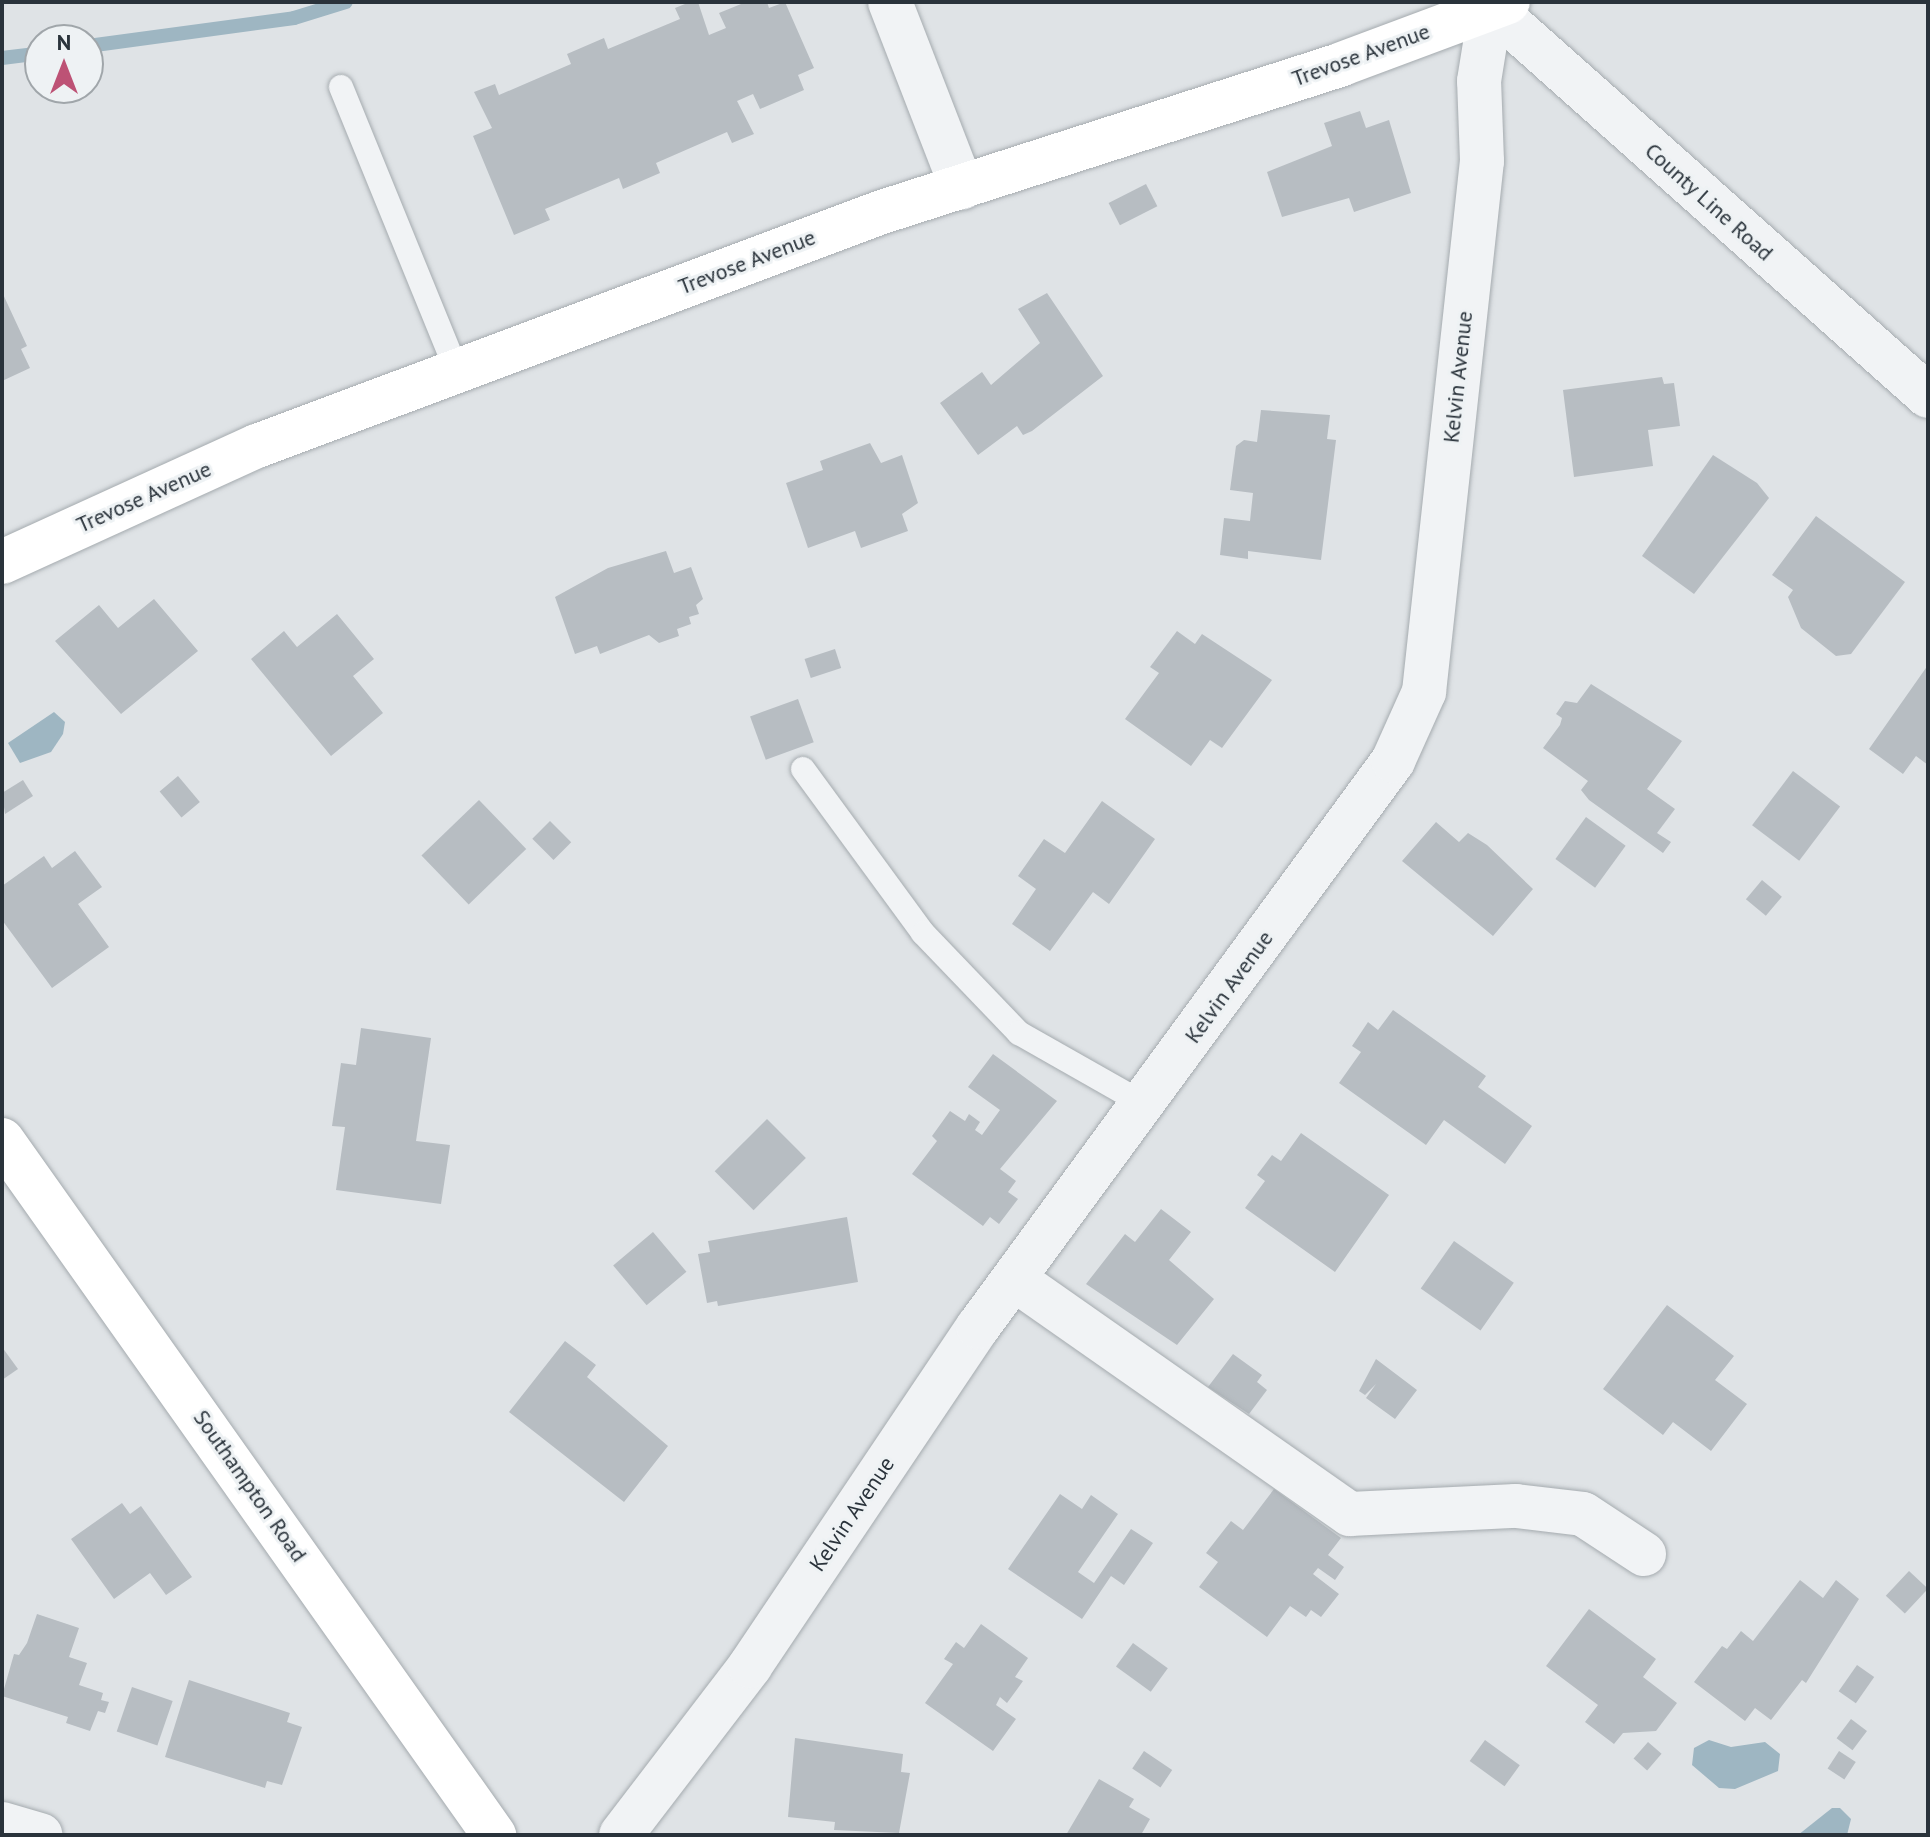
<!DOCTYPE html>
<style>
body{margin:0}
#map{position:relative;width:1930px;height:1837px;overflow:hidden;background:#dfe3e6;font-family:"PT Sans",sans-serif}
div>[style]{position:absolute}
.water>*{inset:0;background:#9eb6c2}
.stream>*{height:14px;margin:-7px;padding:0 7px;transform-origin:7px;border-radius:7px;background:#9eb6c2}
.building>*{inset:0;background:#b7bdc2;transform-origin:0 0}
.roads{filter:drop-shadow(0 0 2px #a5abaf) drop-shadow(0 0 2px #a5abaf)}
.lane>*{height:24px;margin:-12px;padding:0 12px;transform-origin:12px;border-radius:12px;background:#f1f3f5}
.street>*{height:44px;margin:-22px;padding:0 22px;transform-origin:22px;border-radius:22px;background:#f1f3f5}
.secondary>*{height:44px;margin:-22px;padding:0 22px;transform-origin:22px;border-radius:22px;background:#fff}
span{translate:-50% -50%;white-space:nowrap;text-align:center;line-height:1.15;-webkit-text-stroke:6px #eef2f4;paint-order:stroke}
.street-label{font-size:22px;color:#2a333b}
.frame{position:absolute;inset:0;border:4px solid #2a333b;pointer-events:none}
.north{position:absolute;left:24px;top:24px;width:80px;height:80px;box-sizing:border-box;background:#eef2f4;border:2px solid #a0a6aa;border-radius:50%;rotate:0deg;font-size:22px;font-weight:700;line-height:32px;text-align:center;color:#2a333b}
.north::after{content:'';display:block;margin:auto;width:28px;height:36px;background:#bd5275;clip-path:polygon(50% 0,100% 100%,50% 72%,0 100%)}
</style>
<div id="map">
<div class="water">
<i style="clip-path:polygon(54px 712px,65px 722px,63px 734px,51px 752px,20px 763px,8px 743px)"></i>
<i style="clip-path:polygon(1709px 1740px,1731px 1747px,1765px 1742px,1780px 1754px,1778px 1771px,1735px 1789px,1719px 1788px,1692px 1765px,1694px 1748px)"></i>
<i style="clip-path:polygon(1832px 1808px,1840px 1808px,1851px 1819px,1847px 1835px,1798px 1835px)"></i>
</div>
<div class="stream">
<i style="left:88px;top:46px;width:208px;rotate:-7.7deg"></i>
<i style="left:294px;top:18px;width:54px;rotate:-17.1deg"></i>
<i style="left:2px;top:58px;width:38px;rotate:-7deg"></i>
</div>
<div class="building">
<i style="clip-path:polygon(690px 2px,698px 2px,709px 35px,726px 28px,719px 13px,746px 2px,767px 2px,769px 8px,785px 2px,814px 68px,798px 75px,804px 90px,760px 109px,753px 94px,737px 101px,754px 134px,732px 143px,727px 132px,656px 163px,660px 173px,623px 189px,619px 178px,545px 209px,550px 220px,514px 235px,473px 136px,492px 128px,474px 92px,495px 84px,499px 95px,571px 64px,567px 54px,604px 38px,608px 49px,680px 19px,675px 8px)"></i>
<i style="clip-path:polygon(1360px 111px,1366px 128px,1389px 120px,1411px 193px,1354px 212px,1349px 198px,1282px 217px,1267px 172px,1332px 146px,1324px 123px)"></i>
<i style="left:1146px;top:184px;width:25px;height:42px;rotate:63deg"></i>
<i style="clip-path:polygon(2px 292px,27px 346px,21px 349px,30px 368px,2px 381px)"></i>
<i style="clip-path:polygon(1047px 293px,1103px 376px,1032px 431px,1023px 435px,1017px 426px,978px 455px,940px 403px,982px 372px,991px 385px,1040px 343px,1018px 309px)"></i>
<i style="clip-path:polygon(1662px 377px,1664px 384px,1674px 383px,1680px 426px,1648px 430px,1653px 466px,1574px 477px,1563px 390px)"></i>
<i style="clip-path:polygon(1261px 410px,1330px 415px,1327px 439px,1336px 440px,1321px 560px,1248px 551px,1248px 559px,1220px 555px,1224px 518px,1250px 521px,1253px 493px,1230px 490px,1236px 446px,1244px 440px,1257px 442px)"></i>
<i style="clip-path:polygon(870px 443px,881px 463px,902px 455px,918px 503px,902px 514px,908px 531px,861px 548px,855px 531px,808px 548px,786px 483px,823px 470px,820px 461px)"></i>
<i style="clip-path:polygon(1713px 455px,1757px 483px,1769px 498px,1694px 594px,1642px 556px)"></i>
<i style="clip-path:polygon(1816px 516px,1905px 582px,1851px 654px,1836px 656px,1801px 628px,1788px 597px,1793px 590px,1772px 575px)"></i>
<i style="clip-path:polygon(666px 551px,674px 573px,691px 567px,703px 599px,696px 605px,699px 614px,689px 617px,691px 624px,677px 629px,679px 636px,659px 643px,649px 635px,600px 654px,597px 646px,575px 654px,555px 597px,608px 568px)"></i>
<i style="clip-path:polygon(154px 599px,198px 651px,121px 714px,55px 641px,99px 605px,118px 628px)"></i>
<i style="clip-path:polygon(337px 614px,374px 659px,353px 676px,383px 713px,331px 756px,251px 659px,284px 631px,297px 647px)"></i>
<i style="clip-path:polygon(1177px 631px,1195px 644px,1202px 634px,1272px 680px,1222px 748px,1210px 740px,1191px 766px,1125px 719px,1159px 673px,1150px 667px)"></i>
<i style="left:835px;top:649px;width:20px;height:32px;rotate:72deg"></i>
<i style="clip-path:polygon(1928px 665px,1928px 765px,1916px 756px,1903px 774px,1869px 749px)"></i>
<i style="clip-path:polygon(1591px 684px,1682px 741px,1647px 789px,1675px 809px,1657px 833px,1671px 842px,1663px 853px,1589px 800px,1581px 790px,1588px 781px,1543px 748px,1560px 725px,1562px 718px,1556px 714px,1565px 701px,1577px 703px)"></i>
<i style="left:798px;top:699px;width:46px;height:51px;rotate:70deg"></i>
<i style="left:1793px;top:771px;width:59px;height:68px;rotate:37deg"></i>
<i style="left:178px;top:776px;width:34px;height:24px;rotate:50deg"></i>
<i style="clip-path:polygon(23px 780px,33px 796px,5px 814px,2px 793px)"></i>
<i style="left:479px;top:800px;width:68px;height:80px;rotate:46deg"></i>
<i style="clip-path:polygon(1102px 801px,1155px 839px,1109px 904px,1093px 892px,1050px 951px,1012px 924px,1036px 889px,1018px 876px,1044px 839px,1065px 853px)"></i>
<i style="left:1586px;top:817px;width:49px;height:52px;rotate:36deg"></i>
<i style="left:550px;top:821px;width:30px;height:25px;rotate:45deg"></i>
<i style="clip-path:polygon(1436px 822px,1459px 842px,1468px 833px,1487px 845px,1533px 889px,1493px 936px,1402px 861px)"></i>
<i style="clip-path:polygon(75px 851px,102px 887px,78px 904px,109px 947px,52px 988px,2px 920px,2px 886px,44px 856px,52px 868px)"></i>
<i style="left:1762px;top:880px;width:26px;height:25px;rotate:40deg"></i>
<i style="clip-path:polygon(1393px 1010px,1486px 1076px,1478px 1087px,1532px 1126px,1505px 1164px,1444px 1120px,1426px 1145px,1339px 1083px,1361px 1052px,1352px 1046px,1368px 1022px,1378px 1030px)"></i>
<i style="clip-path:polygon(361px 1028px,431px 1038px,416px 1141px,450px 1145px,441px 1204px,336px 1190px,345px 1127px,332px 1126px,341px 1063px,356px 1065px)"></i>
<i style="clip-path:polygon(993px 1054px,1057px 1101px,1000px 1169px,1016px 1181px,1008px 1192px,1018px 1199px,999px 1224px,990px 1217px,983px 1226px,912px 1174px,937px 1141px,932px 1136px,950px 1111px,965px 1121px,969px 1114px,980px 1122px,975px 1130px,982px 1135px,1000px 1110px,968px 1087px)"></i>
<i style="left:767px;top:1119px;width:55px;height:74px;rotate:45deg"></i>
<i style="clip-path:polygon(1301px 1133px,1389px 1195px,1335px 1272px,1245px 1208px,1265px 1181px,1257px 1175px,1272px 1155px,1281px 1161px)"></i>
<i style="clip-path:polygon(1161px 1209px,1191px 1232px,1169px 1260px,1214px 1299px,1177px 1345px,1086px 1284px,1125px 1234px,1135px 1242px)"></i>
<i style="clip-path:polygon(847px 1217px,858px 1282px,718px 1306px,717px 1301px,707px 1303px,698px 1254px,710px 1252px,708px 1241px)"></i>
<i style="left:653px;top:1232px;width:52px;height:52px;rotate:50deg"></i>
<i style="left:1454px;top:1241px;width:73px;height:58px;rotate:35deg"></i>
<i style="clip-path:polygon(1667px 1305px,1734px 1356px,1715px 1380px,1747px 1404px,1711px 1451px,1673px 1422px,1663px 1435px,1603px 1389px)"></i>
<i style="clip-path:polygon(565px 1341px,596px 1365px,587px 1377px,668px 1446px,624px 1502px,509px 1412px)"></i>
<i style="clip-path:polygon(2px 1347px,18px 1369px,2px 1380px)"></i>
<i style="clip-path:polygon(1233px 1354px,1262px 1375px,1257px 1382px,1267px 1390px,1249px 1414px,1208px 1387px)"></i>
<i style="clip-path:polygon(1376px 1359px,1417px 1390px,1395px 1419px,1366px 1398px,1376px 1384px,1365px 1395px,1359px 1391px)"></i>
<i style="clip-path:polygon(1274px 1489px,1341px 1538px,1328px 1555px,1344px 1567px,1335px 1580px,1318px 1568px,1313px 1574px,1339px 1594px,1321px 1617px,1311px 1610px,1306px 1617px,1290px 1606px,1267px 1637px,1199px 1587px,1218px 1562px,1206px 1553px,1231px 1521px,1243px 1530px)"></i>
<i style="clip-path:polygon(1060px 1494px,1082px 1509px,1091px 1495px,1118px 1514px,1078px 1572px,1094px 1583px,1131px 1529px,1153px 1543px,1124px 1585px,1111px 1576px,1082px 1619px,1008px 1569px)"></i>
<i style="clip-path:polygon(122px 1503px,130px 1514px,141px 1506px,192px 1577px,166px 1595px,150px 1573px,114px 1599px,71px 1539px)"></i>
<i style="left:1909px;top:1571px;width:26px;height:34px;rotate:43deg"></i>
<i style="clip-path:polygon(1800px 1580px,1823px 1598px,1836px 1580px,1859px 1599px,1806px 1683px,1802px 1680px,1771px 1720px,1755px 1708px,1745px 1721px,1694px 1682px,1722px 1646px,1727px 1649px,1741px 1631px,1753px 1641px)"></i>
<i style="clip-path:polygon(1589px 1609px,1656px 1659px,1643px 1677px,1677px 1703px,1656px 1731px,1623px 1733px,1614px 1744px,1585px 1722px,1598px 1705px,1546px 1666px)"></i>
<i style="clip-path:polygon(37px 1614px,79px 1628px,69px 1657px,87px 1663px,79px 1685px,103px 1693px,101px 1700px,109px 1702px,105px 1713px,98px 1711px,90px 1731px,66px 1723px,68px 1717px,2px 1696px,14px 1654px,19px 1655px,27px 1643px)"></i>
<i style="clip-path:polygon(981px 1624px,1028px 1658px,1015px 1677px,1023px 1681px,1007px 1703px,1000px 1697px,996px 1705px,1016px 1719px,993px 1751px,925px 1703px,953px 1664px,944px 1659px,956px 1642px,964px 1648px)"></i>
<i style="left:1133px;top:1643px;width:43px;height:29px;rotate:36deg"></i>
<i style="left:1857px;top:1665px;width:21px;height:32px;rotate:35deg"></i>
<i style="clip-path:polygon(189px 1680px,290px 1713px,287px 1722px,302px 1727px,282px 1785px,267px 1781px,265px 1788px,165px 1757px)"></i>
<i style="left:132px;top:1687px;width:43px;height:47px;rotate:19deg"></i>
<i style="left:1851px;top:1719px;width:20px;height:24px;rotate:37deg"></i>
<i style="clip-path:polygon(795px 1738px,903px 1754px,901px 1772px,910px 1773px,899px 1833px,834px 1830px,835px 1822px,788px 1817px)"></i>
<i style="left:1485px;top:1740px;width:43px;height:26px;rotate:36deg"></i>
<i style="left:1648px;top:1742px;width:18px;height:22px;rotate:41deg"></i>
<i style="left:1144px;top:1751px;width:34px;height:21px;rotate:34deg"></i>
<i style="left:1839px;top:1751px;width:20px;height:21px;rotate:33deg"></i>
<i style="clip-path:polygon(1099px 1779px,1134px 1799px,1129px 1807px,1150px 1819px,1141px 1835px,1066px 1835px)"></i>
</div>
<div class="roads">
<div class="lane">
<i style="left:341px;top:87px;width:307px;rotate:67.8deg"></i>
<i style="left:803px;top:769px;width:203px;rotate:53.8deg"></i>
<i style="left:923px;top:933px;width:139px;rotate:46.2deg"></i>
<i style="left:1019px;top:1033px;width:144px;rotate:29.6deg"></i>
</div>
<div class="street">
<i style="left:890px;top:2px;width:199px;rotate:68.8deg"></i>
<i style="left:1491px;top:7px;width:585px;rotate:41.67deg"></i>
<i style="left:1014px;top:1279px;width:410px;rotate:35deg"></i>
<i style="left:1350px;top:1514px;width:166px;rotate:-2.8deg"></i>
<i style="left:1516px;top:1506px;width:67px;rotate:6.8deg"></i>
<i style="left:1583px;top:1514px;width:73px;rotate:33.3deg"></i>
<i style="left:2px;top:1824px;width:40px;rotate:16deg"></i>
<i style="left:621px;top:1835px;width:213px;rotate:-52.6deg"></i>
<i style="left:750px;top:1666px;width:409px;rotate:-56.1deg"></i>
<i style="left:978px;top:1327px;width:702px;rotate:-53.75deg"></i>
<i style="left:1393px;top:761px;width:76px;rotate:-65.8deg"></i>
<i style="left:1424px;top:692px;width:534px;rotate:-83.77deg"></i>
<i style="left:1482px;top:161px;width:80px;rotate:-92.1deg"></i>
<i style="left:1479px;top:81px;width:75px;rotate:-80.8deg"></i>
</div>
<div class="secondary">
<i style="left:2px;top:562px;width:280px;rotate:-24.5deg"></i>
<i style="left:257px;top:446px;width:667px;rotate:-20.53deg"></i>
<i style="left:882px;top:212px;width:483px;rotate:-17.8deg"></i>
<i style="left:1342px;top:64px;width:177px;rotate:-20.5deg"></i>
<i style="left:2px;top:1140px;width:852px;rotate:54.7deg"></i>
</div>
</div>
<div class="street-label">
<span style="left:1361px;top:55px;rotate:-20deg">Trevose Avenue</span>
<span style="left:1709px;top:202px;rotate:42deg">County Line Road</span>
<span style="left:747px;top:262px;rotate:-21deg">Trevose Avenue</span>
<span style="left:1458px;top:377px;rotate:-84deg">Kelvin Avenue</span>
<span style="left:144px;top:497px;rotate:-24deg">Trevose Avenue</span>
<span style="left:1229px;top:987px;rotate:-54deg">Kelvin Avenue</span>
<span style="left:250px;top:1486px;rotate:55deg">Southampton Road</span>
<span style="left:852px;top:1514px;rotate:-56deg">Kelvin Avenue</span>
</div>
<div class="frame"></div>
<div class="north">N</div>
</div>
